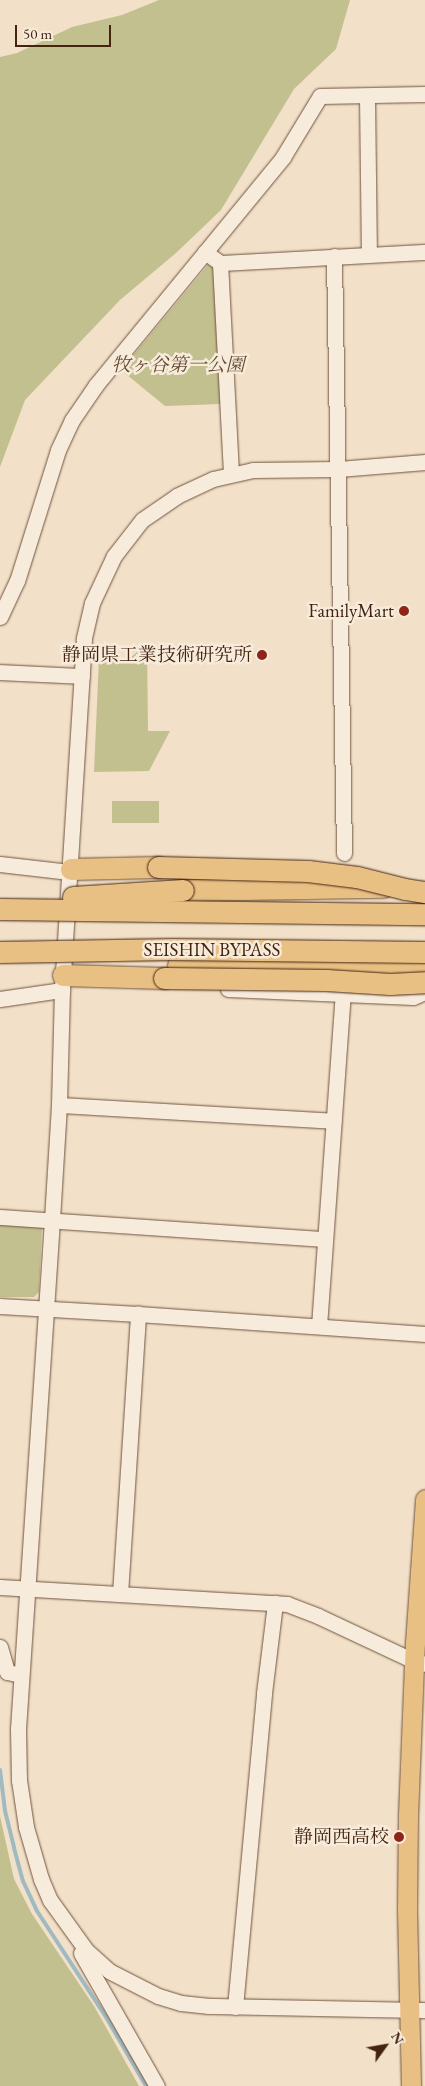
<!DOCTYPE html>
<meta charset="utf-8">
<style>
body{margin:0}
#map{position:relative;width:425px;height:2086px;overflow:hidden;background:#f2e0c8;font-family:"EB Garamond","Noto Serif JP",serif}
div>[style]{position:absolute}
.green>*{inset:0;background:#c3c090;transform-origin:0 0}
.stream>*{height:4px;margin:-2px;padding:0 2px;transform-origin:2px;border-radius:2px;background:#a0bac1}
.roads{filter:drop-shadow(0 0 1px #70533e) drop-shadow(0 0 1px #70533e)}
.minor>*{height:15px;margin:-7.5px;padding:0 7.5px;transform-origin:7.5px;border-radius:7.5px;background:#f7ebdb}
.major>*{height:19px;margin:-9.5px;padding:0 9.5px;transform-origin:9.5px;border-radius:9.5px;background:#e9c084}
.highway>*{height:21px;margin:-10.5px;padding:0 10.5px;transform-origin:10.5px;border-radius:10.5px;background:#e9c084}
.bridges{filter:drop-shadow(0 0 1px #442410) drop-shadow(0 0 1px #442410)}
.highway-bridge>*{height:21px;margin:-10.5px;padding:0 10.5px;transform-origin:10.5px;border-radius:10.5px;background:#e9c084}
.dots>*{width:14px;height:14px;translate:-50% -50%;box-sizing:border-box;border:2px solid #f7ebdb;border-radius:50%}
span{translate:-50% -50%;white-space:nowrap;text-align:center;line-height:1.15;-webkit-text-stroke:5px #f7ebdb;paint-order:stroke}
.park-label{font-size:19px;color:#644b30;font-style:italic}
.poi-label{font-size:19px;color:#442410}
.right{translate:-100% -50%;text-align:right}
.street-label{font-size:19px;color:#442410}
.north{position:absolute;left:360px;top:2021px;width:50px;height:50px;-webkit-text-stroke:4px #f7ebdb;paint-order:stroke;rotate:58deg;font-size:14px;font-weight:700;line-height:20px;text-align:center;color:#442410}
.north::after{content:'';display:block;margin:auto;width:18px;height:22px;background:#442410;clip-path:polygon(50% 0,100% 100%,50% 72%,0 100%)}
.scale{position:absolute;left:15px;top:25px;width:96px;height:22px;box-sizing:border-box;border:2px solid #442410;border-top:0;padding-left:6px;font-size:15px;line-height:18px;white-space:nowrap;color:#442410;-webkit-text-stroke:4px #f7ebdb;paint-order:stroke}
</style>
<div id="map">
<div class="green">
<i style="clip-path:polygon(159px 0,350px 0,336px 49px,294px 89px,221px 210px,176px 253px,120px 300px,25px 400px,0 467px,0 57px,17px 53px,72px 27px,122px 15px)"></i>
<i style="clip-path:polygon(208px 265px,215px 267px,221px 404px,165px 406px,121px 370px)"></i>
<i style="clip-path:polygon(147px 643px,148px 731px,170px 731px,149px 771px,94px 772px,99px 658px,129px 659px)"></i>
<i style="left:112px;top:801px;width:47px;height:22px"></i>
<i style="clip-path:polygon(0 1224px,42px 1226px,39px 1292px,34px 1297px,0 1297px)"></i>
<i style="clip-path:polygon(0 1816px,14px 1879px,32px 1914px,94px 2006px,139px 2086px,0 2086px)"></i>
</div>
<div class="stream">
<i style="left:0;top:1770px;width:41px;rotate:83deg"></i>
<i style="left:5px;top:1811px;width:38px;rotate:76deg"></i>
<i style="left:14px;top:1848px;width:34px;rotate:75deg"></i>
<i style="left:23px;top:1881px;width:33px;rotate:65deg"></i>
<i style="left:37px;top:1911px;width:126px;rotate:56.9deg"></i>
<i style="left:106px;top:2017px;width:80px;rotate:59.9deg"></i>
</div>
<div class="roads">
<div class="minor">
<i style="left:367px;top:96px;width:158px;rotate:89.3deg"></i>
<i style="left:205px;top:252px;width:19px;rotate:36deg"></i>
<i style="left:220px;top:263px;width:211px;rotate:87deg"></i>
<i style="left:334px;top:256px;width:597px;rotate:89.04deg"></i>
<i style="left:220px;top:263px;width:205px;rotate:-3.1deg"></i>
<i style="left:425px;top:462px;width:87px;rotate:175.4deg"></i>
<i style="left:338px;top:469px;width:85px;rotate:179.3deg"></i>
<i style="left:253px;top:470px;width:41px;rotate:167.3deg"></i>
<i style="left:213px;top:479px;width:40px;rotate:155deg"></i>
<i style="left:177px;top:496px;width:42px;rotate:145.6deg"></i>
<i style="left:142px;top:520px;width:46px;rotate:127.9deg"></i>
<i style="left:114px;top:556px;width:52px;rotate:115.1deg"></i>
<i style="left:92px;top:603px;width:37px;rotate:103deg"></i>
<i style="left:84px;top:639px;width:352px;rotate:93.6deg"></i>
<i style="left:62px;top:990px;width:115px;rotate:91.5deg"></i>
<i style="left:59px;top:1105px;width:115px;rotate:93.5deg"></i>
<i style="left:52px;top:1220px;width:510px;rotate:93.82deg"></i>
<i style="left:18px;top:1729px;width:51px;rotate:88.9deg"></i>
<i style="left:19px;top:1780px;width:48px;rotate:81.5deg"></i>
<i style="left:26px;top:1827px;width:54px;rotate:73.9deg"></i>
<i style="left:41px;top:1879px;width:23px;rotate:67deg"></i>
<i style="left:50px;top:1900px;width:62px;rotate:54.2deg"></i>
<i style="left:86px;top:1950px;width:31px;rotate:42deg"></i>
<i style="left:109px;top:1971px;width:55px;rotate:27deg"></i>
<i style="left:158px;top:1996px;width:24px;rotate:17deg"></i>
<i style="left:181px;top:2003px;width:28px;rotate:6deg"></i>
<i style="left:209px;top:2006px;width:216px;rotate:1.1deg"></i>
<i style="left:0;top:617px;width:40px;rotate:-65deg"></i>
<i style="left:17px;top:581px;width:137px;rotate:-72.6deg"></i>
<i style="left:58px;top:450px;width:33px;rotate:-65deg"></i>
<i style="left:72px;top:420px;width:42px;rotate:-55.6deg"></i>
<i style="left:96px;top:385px;width:295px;rotate:-50.6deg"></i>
<i style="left:283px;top:157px;width:71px;rotate:-58.8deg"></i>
<i style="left:320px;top:96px;width:105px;rotate:-1.1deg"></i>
<i style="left:0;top:672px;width:82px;rotate:2.8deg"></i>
<i style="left:0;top:864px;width:70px;rotate:6.5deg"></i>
<i style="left:228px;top:989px;width:185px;rotate:2.5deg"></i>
<i style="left:413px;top:997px;width:13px;rotate:-23deg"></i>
<i style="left:0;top:999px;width:63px;rotate:-8.3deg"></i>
<i style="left:59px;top:1105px;width:275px;rotate:3.3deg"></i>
<i style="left:0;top:1217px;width:325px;rotate:3.9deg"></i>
<i style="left:0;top:1306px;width:138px;rotate:3.3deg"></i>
<i style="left:138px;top:1314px;width:288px;rotate:4deg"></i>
<i style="left:319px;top:1326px;width:332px;rotate:-85.9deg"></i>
<i style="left:0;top:1587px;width:288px;rotate:3.4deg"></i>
<i style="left:287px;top:1604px;width:33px;rotate:21deg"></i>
<i style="left:318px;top:1616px;width:106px;rotate:25.1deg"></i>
<i style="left:414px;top:1661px;width:11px;rotate:15deg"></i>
<i style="left:120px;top:1594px;width:281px;rotate:-86.3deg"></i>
<i style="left:0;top:1647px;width:26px;rotate:74deg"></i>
<i style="left:7px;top:1672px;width:14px;rotate:12deg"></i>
<i style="left:81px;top:1953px;width:153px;rotate:60.3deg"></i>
<i style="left:235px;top:2007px;width:315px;rotate:-84.7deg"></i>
<i style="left:264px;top:1693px;width:91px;rotate:-83deg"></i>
</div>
<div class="major">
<i style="left:411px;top:2086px;width:177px;rotate:-91.3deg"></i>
<i style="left:407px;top:1909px;width:94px;rotate:-89.4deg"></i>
<i style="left:408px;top:1815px;width:172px;rotate:-87.7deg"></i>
<i style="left:415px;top:1643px;width:144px;rotate:-86deg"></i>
</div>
<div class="highway">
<i style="left:71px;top:869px;width:87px;rotate:-1.3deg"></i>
<i style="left:183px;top:890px;width:200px;rotate:-0.9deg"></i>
<i style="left:178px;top:965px;width:124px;rotate:0.9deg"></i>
<i style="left:302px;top:967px;width:123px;rotate:2.8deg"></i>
<i style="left:63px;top:975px;width:101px;rotate:1.7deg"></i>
</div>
</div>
<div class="bridges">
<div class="highway-bridge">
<i style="left:158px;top:867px;width:150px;rotate:1.5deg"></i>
<i style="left:308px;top:871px;width:49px;rotate:7deg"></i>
<i style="left:357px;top:877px;width:49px;rotate:14deg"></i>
<i style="left:405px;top:889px;width:20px;rotate:9deg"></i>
<i style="left:73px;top:897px;width:110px;rotate:-3.6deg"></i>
<i style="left:0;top:909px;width:425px;rotate:0.7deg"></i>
<i style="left:0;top:952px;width:172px;rotate:-1deg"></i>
<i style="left:172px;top:949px;width:253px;rotate:0.7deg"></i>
<i style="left:164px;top:978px;width:162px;rotate:0.7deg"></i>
<i style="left:326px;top:980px;width:64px;rotate:3.6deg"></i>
<i style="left:390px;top:984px;width:35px;rotate:-3deg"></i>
</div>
</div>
<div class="dots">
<i style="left:404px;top:611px;background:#8f2418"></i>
<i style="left:262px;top:655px;background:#8f2418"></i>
<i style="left:399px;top:1837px;background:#8f2418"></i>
</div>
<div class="park-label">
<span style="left:178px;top:365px">牧ヶ谷第一公園</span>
</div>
<div class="poi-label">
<span class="right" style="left:394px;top:611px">FamilyMart</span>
<span class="right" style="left:252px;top:655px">静岡県工業技術研究所</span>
<span class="right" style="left:389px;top:1837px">静岡西高校</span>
</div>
<div class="street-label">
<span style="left:212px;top:950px">SEISHIN BYPASS</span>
</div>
<div class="north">N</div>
<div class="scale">50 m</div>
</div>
